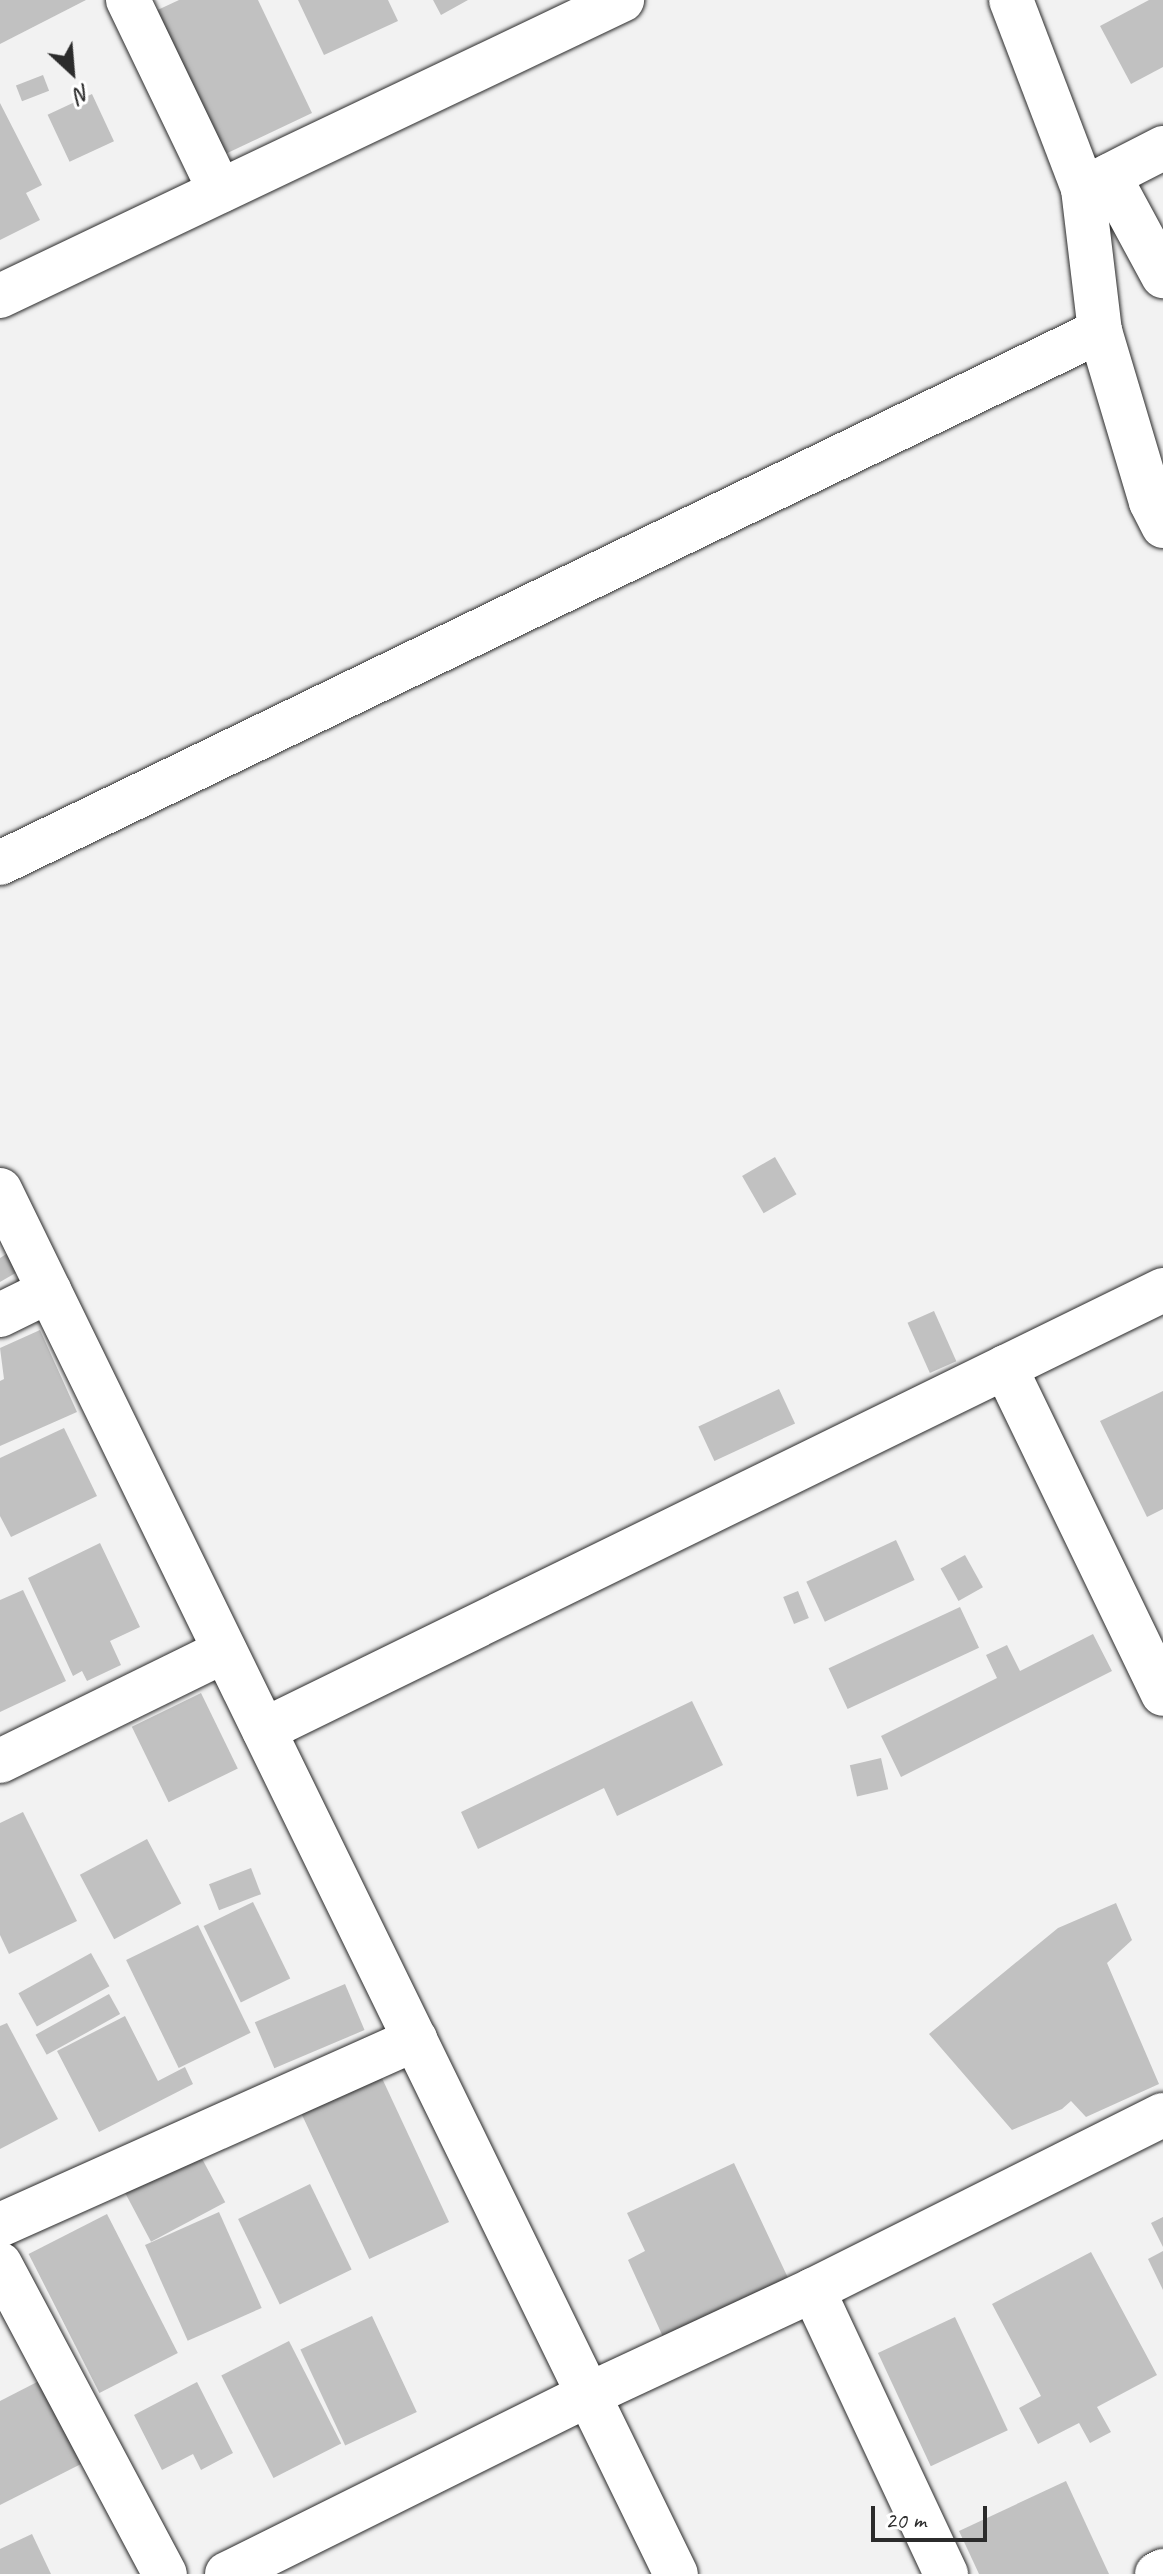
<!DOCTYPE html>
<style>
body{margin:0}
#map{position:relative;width:1163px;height:2574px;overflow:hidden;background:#f2f2f2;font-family:Caveat,sans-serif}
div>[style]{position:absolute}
.building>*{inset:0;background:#c1c1c1;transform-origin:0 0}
.roads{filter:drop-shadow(0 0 2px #2b2b2b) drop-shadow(0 0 2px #2b2b2b)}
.minor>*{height:44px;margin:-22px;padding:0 22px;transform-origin:22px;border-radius:22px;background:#fff}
span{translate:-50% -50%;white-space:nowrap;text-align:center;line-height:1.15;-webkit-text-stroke:8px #fff;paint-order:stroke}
.north{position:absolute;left:32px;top:32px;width:80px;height:80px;-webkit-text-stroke:6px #fff;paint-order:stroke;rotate:154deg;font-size:22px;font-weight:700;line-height:32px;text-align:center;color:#2b2b2b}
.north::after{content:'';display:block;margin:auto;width:28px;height:36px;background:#2b2b2b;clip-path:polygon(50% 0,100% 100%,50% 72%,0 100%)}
.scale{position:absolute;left:871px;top:2506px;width:116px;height:36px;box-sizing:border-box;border:4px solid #2b2b2b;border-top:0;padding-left:10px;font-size:24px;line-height:28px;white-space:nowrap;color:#2b2b2b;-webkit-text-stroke:6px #fff;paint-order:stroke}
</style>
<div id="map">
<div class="building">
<i style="clip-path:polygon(0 0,86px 0,0 44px)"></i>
<i style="clip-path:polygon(179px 0,258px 0,312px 113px,219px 157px,149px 14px)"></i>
<i style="clip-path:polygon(298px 0,388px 0,398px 21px,324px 55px)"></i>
<i style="clip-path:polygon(433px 0,468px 0,441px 15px)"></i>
<i style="clip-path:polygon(1149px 0,1163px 0,1163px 67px,1131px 84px,1100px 26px)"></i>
<i style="left:43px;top:75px;width:17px;height:29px;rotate:69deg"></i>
<i style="left:92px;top:94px;width:52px;height:49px;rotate:65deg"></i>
<i style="clip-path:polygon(0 103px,42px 185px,26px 193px,40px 220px,0 240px)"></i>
<i style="left:775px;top:1157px;width:43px;height:38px;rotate:60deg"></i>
<i style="clip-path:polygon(8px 1253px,19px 1271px,0 1282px,0 1258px)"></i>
<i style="left:934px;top:1311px;width:55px;height:29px;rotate:66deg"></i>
<i style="clip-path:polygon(40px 1330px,77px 1412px,0 1446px,0 1381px,4px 1379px,0 1348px)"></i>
<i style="left:779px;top:1389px;width:38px;height:89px;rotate:65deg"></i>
<i style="clip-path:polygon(1163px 1391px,1163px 1509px,1147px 1517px,1100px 1421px)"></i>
<i style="clip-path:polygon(64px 1428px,97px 1496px,11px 1537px,0 1516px,0 1458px)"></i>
<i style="left:896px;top:1540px;width:44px;height:99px;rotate:65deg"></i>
<i style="clip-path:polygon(100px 1543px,140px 1627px,110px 1641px,121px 1665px,87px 1681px,82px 1671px,73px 1676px,28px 1578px)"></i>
<i style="left:965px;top:1555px;width:37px;height:28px;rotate:61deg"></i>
<i style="clip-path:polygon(23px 1590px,66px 1681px,0 1712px,0 1600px)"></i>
<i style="left:798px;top:1591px;width:29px;height:16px;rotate:68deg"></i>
<i style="left:960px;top:1607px;width:45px;height:145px;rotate:65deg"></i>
<i style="clip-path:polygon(1093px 1634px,1112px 1671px,901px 1777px,881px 1736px,997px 1678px,986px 1655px,1007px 1645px,1020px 1671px)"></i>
<i style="left:201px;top:1693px;width:84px;height:77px;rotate:64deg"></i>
<i style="clip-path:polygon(692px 1701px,723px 1765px,617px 1816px,604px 1788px,478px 1849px,461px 1812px)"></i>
<i style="left:881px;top:1758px;width:32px;height:32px;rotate:77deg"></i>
<i style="clip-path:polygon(23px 1812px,77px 1921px,9px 1954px,0 1935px,0 1823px)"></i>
<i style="left:147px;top:1839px;width:73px;height:76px;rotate:62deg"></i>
<i style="left:251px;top:1868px;width:28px;height:45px;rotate:69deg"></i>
<i style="left:253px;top:1902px;width:85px;height:55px;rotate:64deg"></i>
<i style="clip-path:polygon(1116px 1903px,1132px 1940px,1107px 1963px,1159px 2084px,1086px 2117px,1071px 2101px,1062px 2109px,1012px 2130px,929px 2034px,1058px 1928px)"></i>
<i style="left:198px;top:1925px;width:120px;height:80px;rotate:64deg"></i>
<i style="left:91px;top:1953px;width:38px;height:83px;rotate:61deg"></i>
<i style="left:345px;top:1984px;width:50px;height:98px;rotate:67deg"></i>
<i style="left:109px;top:1994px;width:23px;height:84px;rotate:61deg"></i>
<i style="clip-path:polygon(125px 2016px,158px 2081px,185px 2067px,193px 2084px,99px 2132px,57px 2051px)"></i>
<i style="clip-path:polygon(7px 2023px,58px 2119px,0 2149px,0 2026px)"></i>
<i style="left:381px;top:2076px;width:161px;height:88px;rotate:65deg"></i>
<i style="left:198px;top:2151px;width:58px;height:84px;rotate:62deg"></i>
<i style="clip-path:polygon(734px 2163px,789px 2280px,664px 2339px,628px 2260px,645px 2251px,627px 2213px)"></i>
<i style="left:310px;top:2184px;width:95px;height:80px;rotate:64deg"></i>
<i style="left:219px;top:2212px;width:105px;height:81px;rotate:66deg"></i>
<i style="left:107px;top:2214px;width:156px;height:88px;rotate:63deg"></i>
<i style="clip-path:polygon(1163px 2217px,1163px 2247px,1151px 2223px)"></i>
<i style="clip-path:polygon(1163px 2251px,1163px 2290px,1148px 2259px)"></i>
<i style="clip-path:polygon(1091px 2252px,1157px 2375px,1097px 2407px,1111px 2432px,1090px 2443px,1079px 2423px,1038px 2444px,1019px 2408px,1041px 2396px,992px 2304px)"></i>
<i style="left:372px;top:2316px;width:106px;height:79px;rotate:65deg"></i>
<i style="left:955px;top:2317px;width:125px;height:85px;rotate:65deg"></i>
<i style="left:289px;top:2341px;width:115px;height:76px;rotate:63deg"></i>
<i style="clip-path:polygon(39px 2381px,81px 2464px,0 2505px,0 2401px)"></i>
<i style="clip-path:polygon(197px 2382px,233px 2453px,201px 2470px,193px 2454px,162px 2470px,134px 2415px)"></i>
<i style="clip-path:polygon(1066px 2481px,1109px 2574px,979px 2574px,959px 2531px)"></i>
<i style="clip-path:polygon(32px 2534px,51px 2574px,0 2574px,0 2549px)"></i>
</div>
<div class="roads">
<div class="minor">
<i style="left:128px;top:0;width:212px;rotate:64.3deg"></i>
<i style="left:1011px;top:0;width:202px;rotate:69.1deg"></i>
<i style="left:1083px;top:189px;width:143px;rotate:83.2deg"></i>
<i style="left:1100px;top:331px;width:178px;rotate:73.4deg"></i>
<i style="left:1151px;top:502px;width:27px;rotate:63deg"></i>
<i style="left:1109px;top:176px;width:114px;rotate:61.6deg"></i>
<i style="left:1083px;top:189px;width:90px;rotate:-27.1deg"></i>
<i style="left:0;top:296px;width:689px;rotate:-25.45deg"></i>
<i style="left:0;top:863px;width:1222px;rotate:-25.81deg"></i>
<i style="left:0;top:1190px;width:1540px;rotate:63.97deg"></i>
<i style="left:0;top:1315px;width:55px;rotate:-26.1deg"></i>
<i style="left:1005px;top:1367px;width:363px;rotate:64.2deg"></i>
<i style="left:264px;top:1730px;width:1001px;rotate:-26.08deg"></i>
<i style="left:0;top:1761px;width:250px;rotate:-26.1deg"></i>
<i style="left:0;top:2225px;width:455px;rotate:-24.1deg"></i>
<i style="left:0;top:2264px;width:351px;rotate:62deg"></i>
<i style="left:813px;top:2290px;width:314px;rotate:64.9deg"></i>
<i style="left:227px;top:2574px;width:403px;rotate:-26.4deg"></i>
<i style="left:588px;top:2395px;width:248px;rotate:-25deg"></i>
<i style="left:813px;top:2290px;width:391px;rotate:-26.6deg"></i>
<i style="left:1157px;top:2574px;width:7px;rotate:-27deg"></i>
</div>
</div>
<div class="north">N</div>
<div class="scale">20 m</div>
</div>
